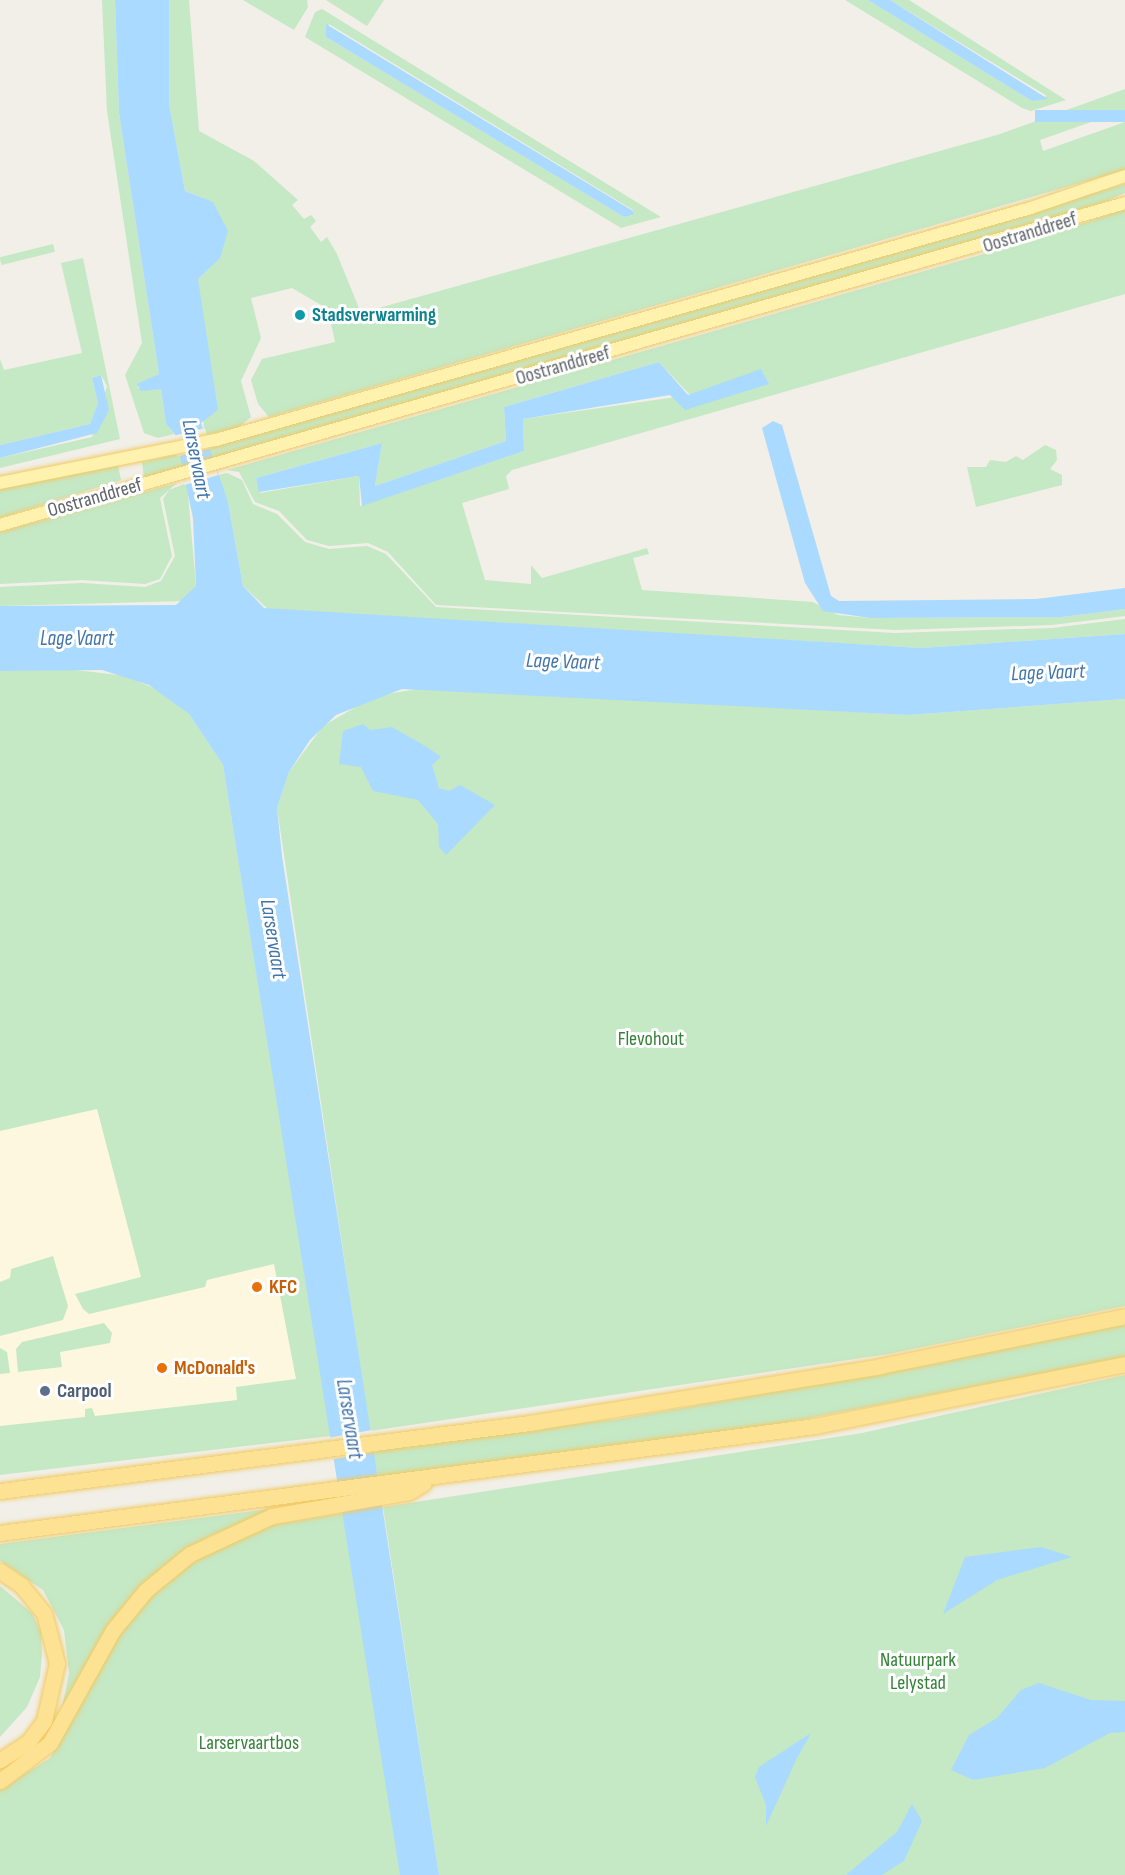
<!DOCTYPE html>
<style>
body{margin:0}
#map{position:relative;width:1125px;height:1875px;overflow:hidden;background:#f1efe8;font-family:"Sofia Sans Condensed",sans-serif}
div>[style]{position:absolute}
.commercial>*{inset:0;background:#fef7e0}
.green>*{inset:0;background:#c5e8c5;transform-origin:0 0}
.water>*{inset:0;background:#aadaff;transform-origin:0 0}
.pier>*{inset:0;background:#f1efe8;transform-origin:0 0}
.roads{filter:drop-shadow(0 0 2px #f2c960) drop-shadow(0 0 2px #f2c960)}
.major>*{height:12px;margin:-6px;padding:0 6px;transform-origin:6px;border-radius:6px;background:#fff2af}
.highway>*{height:15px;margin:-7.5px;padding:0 7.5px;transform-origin:7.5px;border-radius:7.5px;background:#fde293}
.dots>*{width:16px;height:16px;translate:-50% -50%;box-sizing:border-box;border:3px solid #fff;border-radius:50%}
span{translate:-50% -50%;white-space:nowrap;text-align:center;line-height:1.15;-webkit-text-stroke:6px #fff;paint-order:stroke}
.street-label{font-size:20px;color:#5f6368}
.culture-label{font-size:20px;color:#0d838f;font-weight:700}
.left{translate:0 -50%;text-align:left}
.park-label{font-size:20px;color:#348238}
.food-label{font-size:20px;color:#c56008;font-weight:700}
.service-label{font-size:20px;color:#4e5e75;font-weight:700}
.water-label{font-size:21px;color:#4174aa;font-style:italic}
</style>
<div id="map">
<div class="commercial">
<i style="clip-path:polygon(235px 1071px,313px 1396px,0 1429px,0 1125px)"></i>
</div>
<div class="green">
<i style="clip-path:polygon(102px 0,115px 0,119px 113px,159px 374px,137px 388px,161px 389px,166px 424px,175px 434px,158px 438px,144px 433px,125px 375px,142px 343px,107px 111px)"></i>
<i style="clip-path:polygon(169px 0,189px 0,199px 131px,254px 161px,298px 200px,292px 205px,304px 219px,311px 215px,316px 221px,310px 227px,321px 242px,327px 237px,337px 254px,361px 313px,997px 135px,1125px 89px,1125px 110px,1040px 140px,1043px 151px,1125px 122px,1125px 170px,269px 417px,258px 404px,251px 380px,262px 359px,335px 342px,328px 309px,292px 288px,251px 298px,261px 338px,241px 381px,251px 417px,238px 428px,204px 435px,198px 279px,211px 266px,203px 198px,185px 191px,169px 104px)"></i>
<i style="clip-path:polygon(243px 0,307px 0,308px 7px,294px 30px)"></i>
<i style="clip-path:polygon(326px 0,384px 0,367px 26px)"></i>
<i style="clip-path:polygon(845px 0,868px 0,1032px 101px,1047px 96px,890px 0,909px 0,1066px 100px,1031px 111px,1022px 108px)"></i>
<i style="clip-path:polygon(evenodd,322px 9px,519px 130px,661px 217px,621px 228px,305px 37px,315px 12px,322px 9px,329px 24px,633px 210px,633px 215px,624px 217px,326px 37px,329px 24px)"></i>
<i style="clip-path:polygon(1125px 184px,1125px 193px,1104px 202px,988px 238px,210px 459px,207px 449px)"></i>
<i style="clip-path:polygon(evenodd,1125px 209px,1125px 294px,512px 470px,506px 476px,509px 489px,462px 503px,485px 580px,531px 584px,531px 565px,542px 578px,647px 548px,649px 554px,633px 558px,642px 590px,813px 602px,838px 615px,870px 618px,1062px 617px,1125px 609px,1125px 616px,1052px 625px,895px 630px,436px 605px,388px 552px,368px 543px,329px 546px,307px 540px,279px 511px,255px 502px,239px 472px,227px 470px,1033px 240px,1125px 209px,659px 362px,690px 395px,523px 419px,524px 451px,360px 506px,359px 476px,260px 493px,256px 478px,382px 443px,375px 486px,506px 441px,504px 407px,659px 362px)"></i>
<i style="left:53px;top:244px;width:8px;height:55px;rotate:76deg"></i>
<i style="clip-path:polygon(83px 258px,120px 439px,0 468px,0 458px,92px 437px,107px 386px,101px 375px,92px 378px,98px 403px,90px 424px,0 445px,0 359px,4px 370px,82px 353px,61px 263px)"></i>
<i style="clip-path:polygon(1045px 445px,1056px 450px,1057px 460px,1050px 469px,1062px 475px,1062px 485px,976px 507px,967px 467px,986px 467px,990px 460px,1006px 462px,1016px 456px,1023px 460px)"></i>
<i style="clip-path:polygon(179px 454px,183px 468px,144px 478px,142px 462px)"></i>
<i style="clip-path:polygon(118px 465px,121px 480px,0 518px,0 488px)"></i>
<i style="clip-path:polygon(227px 473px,242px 480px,253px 504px,277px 514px,305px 542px,329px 549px,367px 546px,386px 554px,436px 607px,895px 633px,1052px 628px,1125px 619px,1125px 634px,921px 648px,270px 611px,243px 586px,228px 502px,215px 476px)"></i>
<i style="clip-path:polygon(177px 483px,160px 498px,172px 556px,160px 579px,145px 584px,82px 580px,0 584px,0 532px)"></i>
<i style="clip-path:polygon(187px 483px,196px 586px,185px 601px,0 606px,0 587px,82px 583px,145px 587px,161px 581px,175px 556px,163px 499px,169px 490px)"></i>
<i style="clip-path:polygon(68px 669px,126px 676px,160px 691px,189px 714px,223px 765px,331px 1436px,0 1475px,0 1426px,85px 1417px,85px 1409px,92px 1408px,95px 1416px,237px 1400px,236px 1387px,296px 1379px,274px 1264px,207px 1280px,205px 1287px,89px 1314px,83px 1309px,75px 1294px,141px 1277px,97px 1109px,0 1131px,0 671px)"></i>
<i style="clip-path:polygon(424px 688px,909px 715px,1125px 699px,1125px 1306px,889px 1354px,370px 1431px,277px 808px,289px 772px,323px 726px,375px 696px)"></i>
<i style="clip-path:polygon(53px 1256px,68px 1306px,63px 1320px,0 1336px,0 1282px,10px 1278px,11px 1269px)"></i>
<i style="clip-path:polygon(1125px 1320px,1125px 1358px,767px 1426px,378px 1478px,372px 1447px,618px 1419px,930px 1365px)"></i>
<i style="clip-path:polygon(104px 1323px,112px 1333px,110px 1343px,60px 1352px,62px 1367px,18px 1372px,16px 1349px,22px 1342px)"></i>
<i style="clip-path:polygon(0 1348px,7px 1352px,10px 1373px,0 1374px)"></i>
<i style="clip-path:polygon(1125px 1375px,1125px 1875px,439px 1875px,383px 1507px,862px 1433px)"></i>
<i style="clip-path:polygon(277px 1508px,208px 1537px,161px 1568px,61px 1713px,69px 1673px,64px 1630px,43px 1590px,0 1561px,0 1544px)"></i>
<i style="clip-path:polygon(344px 1513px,403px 1875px,0 1875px,0 1789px,50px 1758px,108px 1651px,146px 1600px,192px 1563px,260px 1527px)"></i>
<i style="clip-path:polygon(0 1586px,32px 1613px,41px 1632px,42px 1654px,40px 1677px,27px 1707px,0 1737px)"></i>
</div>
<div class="water">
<i style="clip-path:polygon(115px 0,169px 0,169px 104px,185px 191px,213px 202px,228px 231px,220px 258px,198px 279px,218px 410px,201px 423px,228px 502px,243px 586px,264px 608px,921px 648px,1125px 634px,1125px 699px,909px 715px,402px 689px,336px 715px,310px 740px,289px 772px,277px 808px,282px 856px,439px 1875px,400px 1875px,223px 765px,189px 714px,149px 685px,102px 670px,0 671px,0 606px,176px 605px,196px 586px,193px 518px,175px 434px,166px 424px,161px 389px,141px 391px,137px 384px,159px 374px,119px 113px)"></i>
<i style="clip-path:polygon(868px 0,890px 0,1048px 99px,1032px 101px)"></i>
<i style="clip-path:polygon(326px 24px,633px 211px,633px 215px,624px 217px,326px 37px)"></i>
<i style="left:1125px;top:110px;width:12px;height:90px;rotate:90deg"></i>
<i style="clip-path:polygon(659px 362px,688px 395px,761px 369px,769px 384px,685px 410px,670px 395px,523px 419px,524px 451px,362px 506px,359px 476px,259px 492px,256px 478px,382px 443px,375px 486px,506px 441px,504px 407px)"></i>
<i style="clip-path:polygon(101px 375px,109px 410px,97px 433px,0 458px,0 445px,90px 424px,98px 403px,92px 378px)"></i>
<i style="clip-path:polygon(773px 421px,782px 425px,831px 596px,839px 601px,1036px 599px,1125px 588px,1125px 609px,1062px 617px,870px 618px,823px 611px,805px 583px,762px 428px)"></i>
<i style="clip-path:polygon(363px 724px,370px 730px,392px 727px,427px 747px,441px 757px,432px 765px,439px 788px,449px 791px,460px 785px,495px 805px,446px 855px,439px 847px,438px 824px,418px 800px,373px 791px,361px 767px,339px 764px,343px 731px)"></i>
<i style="clip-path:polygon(1041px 1547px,1072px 1557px,997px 1580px,943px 1614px,965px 1557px)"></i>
<i style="clip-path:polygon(1039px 1683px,1091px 1700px,1125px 1701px,1125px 1732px,1110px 1733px,1045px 1768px,973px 1780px,951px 1770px,969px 1735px,997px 1718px,1021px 1690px)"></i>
<i style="clip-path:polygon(811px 1733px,797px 1758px,766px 1826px,766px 1805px,755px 1777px,759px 1767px)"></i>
<i style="clip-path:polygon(912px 1804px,922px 1821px,904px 1861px,882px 1875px,846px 1875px,897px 1832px)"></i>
</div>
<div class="pier">
<i style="left:205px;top:428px;width:21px;height:34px;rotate:76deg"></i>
<i style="left:213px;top:458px;width:18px;height:35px;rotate:74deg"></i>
<i style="left:372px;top:1430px;width:22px;height:44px;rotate:80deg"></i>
</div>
<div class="roads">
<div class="major">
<i style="left:0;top:483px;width:220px;rotate:-11.3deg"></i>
<i style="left:216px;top:440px;width:847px;rotate:-15.89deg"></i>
<i style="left:1031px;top:208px;width:99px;rotate:-18.8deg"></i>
<i style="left:0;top:525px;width:1170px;rotate:-15.97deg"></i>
</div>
<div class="highway">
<i style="left:0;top:1491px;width:534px;rotate:-7.31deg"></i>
<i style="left:530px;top:1423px;width:355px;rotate:-9.2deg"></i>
<i style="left:880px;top:1366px;width:250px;rotate:-11.5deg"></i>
<i style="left:0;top:1533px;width:822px;rotate:-7.48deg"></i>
<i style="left:815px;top:1426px;width:316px;rotate:-11.3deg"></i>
<i style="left:0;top:1571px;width:25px;rotate:34deg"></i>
<i style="left:21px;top:1585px;width:36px;rotate:51deg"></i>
<i style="left:44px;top:1613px;width:52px;rotate:75.4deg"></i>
<i style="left:57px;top:1663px;width:59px;rotate:102.6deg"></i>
<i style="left:44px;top:1721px;width:26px;rotate:127deg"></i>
<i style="left:28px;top:1742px;width:33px;rotate:147deg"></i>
<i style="left:0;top:1781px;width:63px;rotate:-37.2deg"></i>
<i style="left:50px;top:1743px;width:129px;rotate:-60.9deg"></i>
<i style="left:113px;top:1630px;width:52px;rotate:-50.5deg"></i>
<i style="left:146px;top:1590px;width:57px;rotate:-39.3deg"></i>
<i style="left:190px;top:1554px;width:90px;rotate:-24.9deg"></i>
<i style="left:272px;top:1516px;width:139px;rotate:-9.9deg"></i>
<i style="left:409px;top:1492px;width:17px;rotate:-31deg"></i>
</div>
</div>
<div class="dots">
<i style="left:300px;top:315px;background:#0f9aa8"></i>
<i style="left:257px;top:1287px;background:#e8710a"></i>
<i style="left:162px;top:1368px;background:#e8710a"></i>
<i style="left:45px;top:1391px;background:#5c6f8a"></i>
</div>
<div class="street-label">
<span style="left:1030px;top:233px;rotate:-17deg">Oostranddreef</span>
<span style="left:563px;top:366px;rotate:-16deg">Oostranddreef</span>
<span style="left:95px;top:498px;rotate:-16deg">Oostranddreef</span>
</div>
<div class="culture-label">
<span class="left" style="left:312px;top:315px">Stadsverwarming</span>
</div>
<div class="park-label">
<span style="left:651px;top:1039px">Flevohout</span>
<span style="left:918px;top:1672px">Natuurpark<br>Lelystad</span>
<span style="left:249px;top:1743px">Larservaartbos</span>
</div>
<div class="food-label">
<span class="left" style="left:269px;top:1287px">KFC</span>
<span class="left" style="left:174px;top:1368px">McDonald's</span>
</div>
<div class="service-label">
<span class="left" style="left:57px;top:1391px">Carpool</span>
</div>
<div class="water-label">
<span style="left:196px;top:459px;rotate:79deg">Larservaart</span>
<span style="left:77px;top:639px">Lage Vaart</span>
<span style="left:563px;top:662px;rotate:2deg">Lage Vaart</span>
<span style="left:1048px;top:673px;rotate:-2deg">Lage Vaart</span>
<span style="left:273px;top:939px;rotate:81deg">Larservaart</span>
<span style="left:349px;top:1419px;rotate:81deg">Larservaart</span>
</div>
</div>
